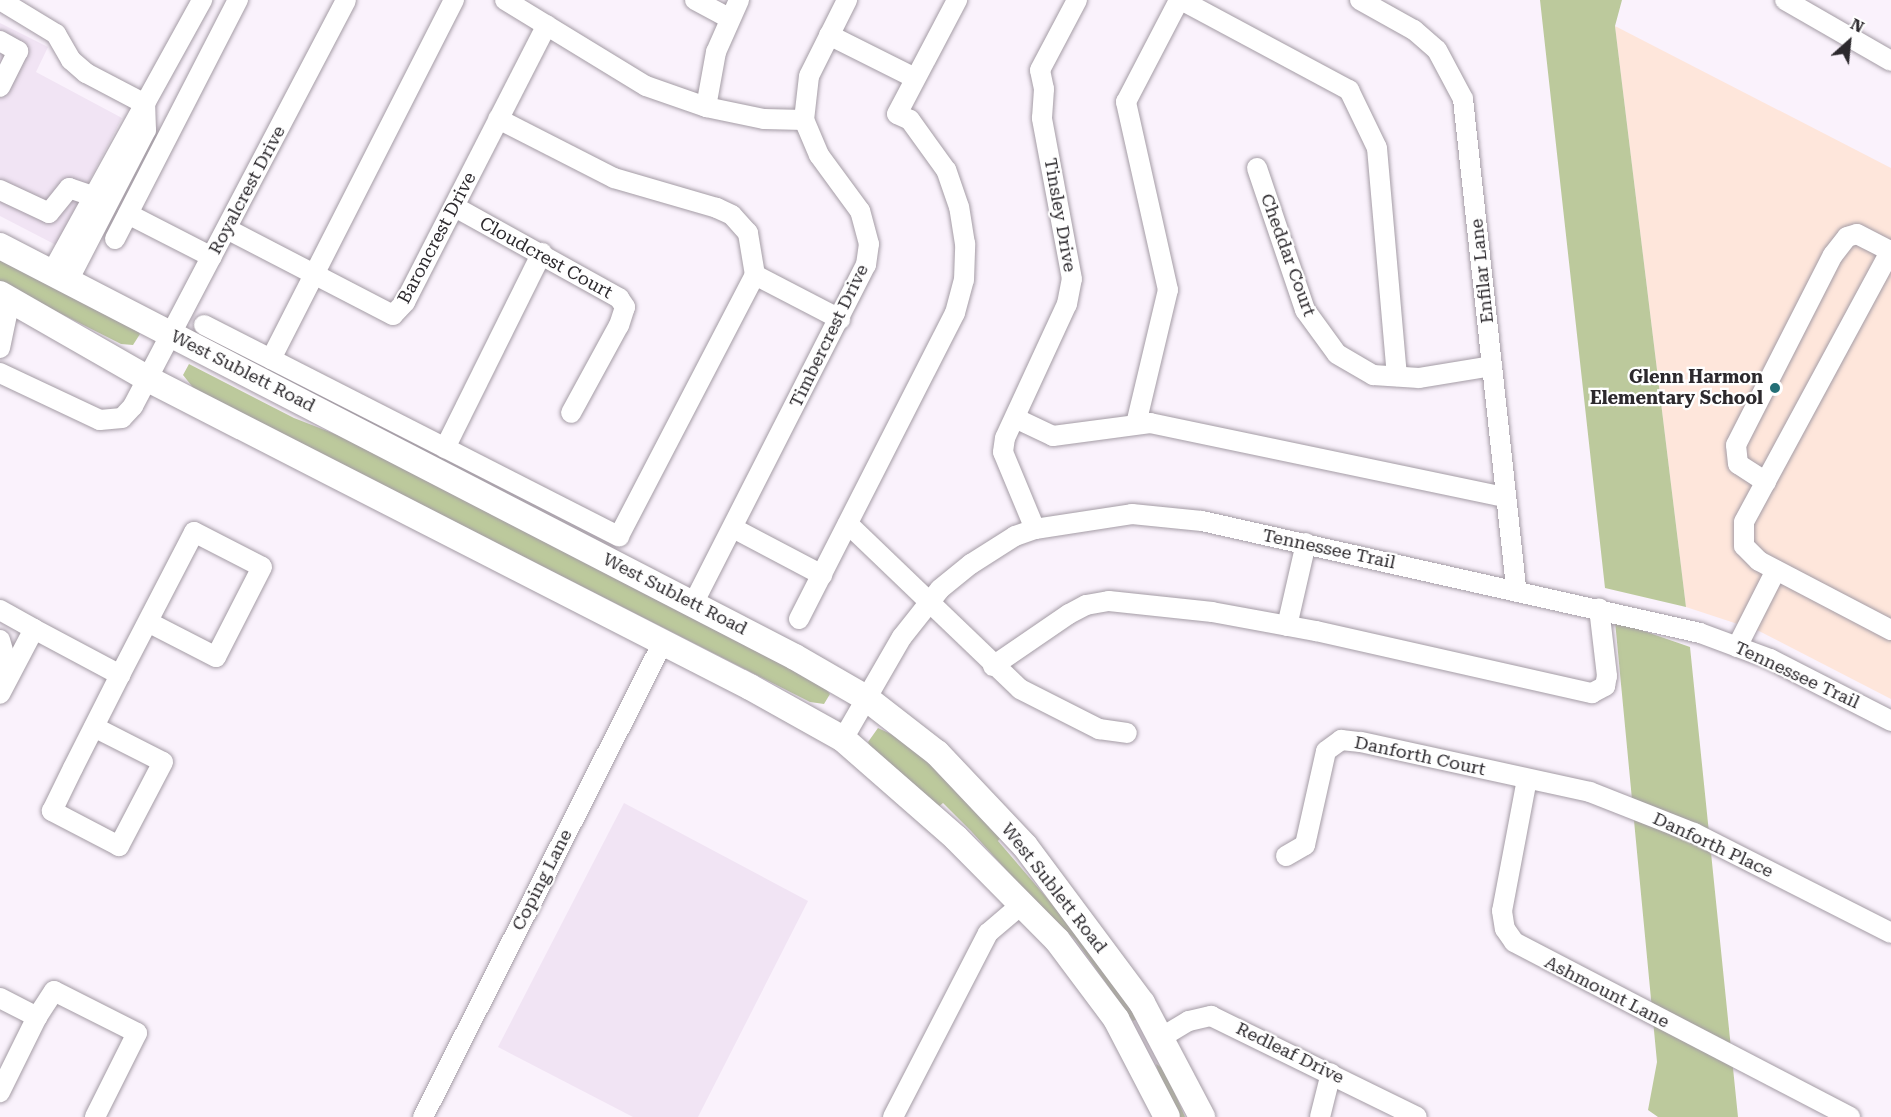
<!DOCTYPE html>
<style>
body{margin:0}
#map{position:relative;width:1891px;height:1117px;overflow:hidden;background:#faf2fc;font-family:"Roboto Serif",serif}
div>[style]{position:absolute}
.built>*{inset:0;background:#f1e4f4}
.education>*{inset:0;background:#fee6db}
.green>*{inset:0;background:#bcc99c}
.roads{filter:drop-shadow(0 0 2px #a49ca5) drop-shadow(0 0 2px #a49ca5)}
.minor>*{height:20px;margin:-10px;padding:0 10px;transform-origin:10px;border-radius:10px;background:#fff}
.major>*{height:26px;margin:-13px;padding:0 13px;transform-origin:13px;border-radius:13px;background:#fff}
.dots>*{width:16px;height:16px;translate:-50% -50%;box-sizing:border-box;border:3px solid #fff;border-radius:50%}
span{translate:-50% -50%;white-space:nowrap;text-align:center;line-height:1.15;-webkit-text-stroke:4.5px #fff;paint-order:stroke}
.street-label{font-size:18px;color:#2c292d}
.poi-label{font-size:18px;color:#2c292d;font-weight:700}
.right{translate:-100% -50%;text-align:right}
.north{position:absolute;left:1819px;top:12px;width:60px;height:60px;-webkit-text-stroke:4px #fff;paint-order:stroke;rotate:27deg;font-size:16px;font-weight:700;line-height:24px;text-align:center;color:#2c292d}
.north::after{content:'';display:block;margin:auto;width:21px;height:27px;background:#2c292d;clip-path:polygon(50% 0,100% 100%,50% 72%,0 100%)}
</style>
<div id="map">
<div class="built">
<i style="clip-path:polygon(0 23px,48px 47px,36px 72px,122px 118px,56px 245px,0 216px)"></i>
<i style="clip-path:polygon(624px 803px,808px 901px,698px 1117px,633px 1117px,498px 1047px)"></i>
</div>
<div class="education">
<i style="clip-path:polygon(1615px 26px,1891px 168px,1891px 699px,1759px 631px,1686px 607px)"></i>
</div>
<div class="green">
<i style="clip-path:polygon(1540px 0,1622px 0,1615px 26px,1686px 607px,1605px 588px)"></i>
<i style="clip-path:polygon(0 260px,135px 327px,140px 334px,133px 345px,121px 344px,0 283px)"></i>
<i style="clip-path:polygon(189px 364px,294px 418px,358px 443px,656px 596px,824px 687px,830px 694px,824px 704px,810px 702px,195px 390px,183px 375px)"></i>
<i style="clip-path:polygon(1615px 621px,1690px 647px,1738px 1117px,1658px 1117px,1648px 1110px,1657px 1062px)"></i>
<i style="clip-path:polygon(878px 728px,906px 741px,1003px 834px,998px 841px,1095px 954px,1137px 1019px,1133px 1021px,1075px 939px,1028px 894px,971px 831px,943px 803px,937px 808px,872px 750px,868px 742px)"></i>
<i style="clip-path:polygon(1156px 1064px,1164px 1069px,1185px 1117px,1171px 1117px)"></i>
</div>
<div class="roads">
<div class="minor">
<i style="left:0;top:0;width:66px;rotate:31.3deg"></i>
<i style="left:56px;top:34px;width:30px;rotate:60deg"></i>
<i style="left:71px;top:60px;width:20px;rotate:41deg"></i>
<i style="left:86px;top:73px;width:67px;rotate:27.7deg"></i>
<i style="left:505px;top:0;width:165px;rotate:31.4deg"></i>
<i style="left:646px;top:86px;width:64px;rotate:19.3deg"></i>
<i style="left:706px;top:107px;width:59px;rotate:11.7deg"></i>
<i style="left:764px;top:119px;width:40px;rotate:1.4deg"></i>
<i style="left:695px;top:0;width:38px;rotate:28deg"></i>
<i style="left:1181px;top:0;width:191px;rotate:28.2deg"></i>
<i style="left:1349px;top:90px;width:64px;rotate:64.2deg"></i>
<i style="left:1377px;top:148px;width:229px;rotate:85deg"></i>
<i style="left:1360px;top:0;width:62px;rotate:29.1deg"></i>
<i style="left:1414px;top:30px;width:30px;rotate:41deg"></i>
<i style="left:1437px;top:50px;width:55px;rotate:62deg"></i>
<i style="left:1463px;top:99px;width:494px;rotate:83.8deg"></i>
<i style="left:1785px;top:0;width:122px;rotate:29.9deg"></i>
<i style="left:829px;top:35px;width:96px;rotate:26.6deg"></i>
<i style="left:0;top:41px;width:21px;rotate:29deg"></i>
<i style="left:18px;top:51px;width:40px;rotate:116.6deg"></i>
<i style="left:706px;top:107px;width:56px;rotate:-79.7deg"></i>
<i style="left:716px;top:52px;width:57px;rotate:-66.1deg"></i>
<i style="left:1257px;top:168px;width:150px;rotate:71.3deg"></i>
<i style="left:1305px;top:310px;width:54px;rotate:54deg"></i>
<i style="left:1337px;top:354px;width:42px;rotate:30.3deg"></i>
<i style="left:1373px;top:375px;width:46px;rotate:3.7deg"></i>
<i style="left:1419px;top:378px;width:74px;rotate:-9.3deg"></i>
<i style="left:0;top:190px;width:54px;rotate:25.1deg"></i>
<i style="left:49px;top:213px;width:32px;rotate:-51deg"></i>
<i style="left:69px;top:188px;width:37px;rotate:19deg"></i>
<i style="left:455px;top:207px;width:188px;rotate:29deg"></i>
<i style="left:619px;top:298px;width:11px;rotate:56deg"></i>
<i style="left:625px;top:307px;width:19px;rotate:108deg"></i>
<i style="left:619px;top:325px;width:100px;rotate:118.6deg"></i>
<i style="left:128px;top:214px;width:94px;rotate:27.1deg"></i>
<i style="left:227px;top:229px;width:187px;rotate:27.4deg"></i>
<i style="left:393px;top:315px;width:18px;rotate:-47deg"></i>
<i style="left:405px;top:302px;width:311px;rotate:-62.9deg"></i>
<i style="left:115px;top:239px;width:269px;rotate:-62.8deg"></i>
<i style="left:1891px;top:250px;width:309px;rotate:118.4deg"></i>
<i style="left:1744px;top:522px;width:24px;rotate:90deg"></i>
<i style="left:1744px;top:546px;width:21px;rotate:45deg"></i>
<i style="left:1759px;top:561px;width:149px;rotate:27.6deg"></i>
<i style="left:52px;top:272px;width:311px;rotate:-61.1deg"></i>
<i style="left:755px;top:275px;width:96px;rotate:27.4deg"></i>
<i style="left:68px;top:281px;width:170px;rotate:-62.7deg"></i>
<i style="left:146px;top:130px;width:26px;rotate:-92deg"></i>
<i style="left:204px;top:325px;width:466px;rotate:27deg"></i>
<i style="left:619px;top:536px;width:294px;rotate:-62.5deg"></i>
<i style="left:755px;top:275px;width:43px;rotate:-99.5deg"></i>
<i style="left:748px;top:233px;width:24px;rotate:-132deg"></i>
<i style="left:732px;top:215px;width:17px;rotate:-155deg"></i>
<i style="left:717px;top:208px;width:107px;rotate:-163.8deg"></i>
<i style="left:614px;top:178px;width:130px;rotate:-153deg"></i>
<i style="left:0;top:348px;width:49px;rotate:-78.2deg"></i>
<i style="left:271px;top:359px;width:403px;rotate:-63deg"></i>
<i style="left:0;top:373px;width:110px;rotate:25.2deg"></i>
<i style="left:100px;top:420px;width:22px;rotate:-5deg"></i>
<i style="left:122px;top:418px;width:16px;rotate:-47deg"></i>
<i style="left:133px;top:406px;width:458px;rotate:-62.3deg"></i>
<i style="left:1015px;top:418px;width:42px;rotate:25.3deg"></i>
<i style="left:1053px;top:436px;width:98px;rotate:-7.6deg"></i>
<i style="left:1150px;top:423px;width:363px;rotate:11.8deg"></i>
<i style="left:1136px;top:424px;width:138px;rotate:-76.6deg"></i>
<i style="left:1168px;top:290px;width:193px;rotate:-102.6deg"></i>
<i style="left:1126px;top:102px;width:115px;rotate:-62.5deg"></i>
<i style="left:445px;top:448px;width:218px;rotate:-63.6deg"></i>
<i style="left:1766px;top:482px;width:33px;rotate:-147deg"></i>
<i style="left:1738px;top:464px;width:19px;rotate:-96deg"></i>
<i style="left:1736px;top:445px;width:213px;rotate:-63deg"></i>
<i style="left:1833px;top:255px;width:23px;rotate:-52deg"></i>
<i style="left:1847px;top:237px;width:10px;rotate:-17deg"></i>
<i style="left:1857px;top:234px;width:37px;rotate:27deg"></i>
<i style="left:848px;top:524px;width:238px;rotate:43.8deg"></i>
<i style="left:1020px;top:689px;width:89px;rotate:26.9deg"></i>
<i style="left:1099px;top:729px;width:28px;rotate:8deg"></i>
<i style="left:733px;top:528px;width:101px;rotate:27.8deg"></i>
<i style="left:1035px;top:529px;width:83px;rotate:-112.6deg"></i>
<i style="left:1003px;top:452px;width:14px;rotate:-82deg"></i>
<i style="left:1005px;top:438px;width:148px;rotate:-65.2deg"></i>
<i style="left:1067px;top:304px;width:25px;rotate:-79deg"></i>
<i style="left:1072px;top:279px;width:164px;rotate:-100.6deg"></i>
<i style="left:1042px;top:118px;width:29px;rotate:-86deg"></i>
<i style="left:1044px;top:89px;width:19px;rotate:-102deg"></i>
<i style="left:1040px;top:70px;width:79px;rotate:-62.1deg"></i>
<i style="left:693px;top:604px;width:381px;rotate:-63deg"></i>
<i style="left:866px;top:265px;width:21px;rotate:-82deg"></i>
<i style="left:869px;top:244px;width:34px;rotate:-105deg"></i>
<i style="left:860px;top:211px;width:69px;rotate:-126.2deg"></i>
<i style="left:819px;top:155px;width:38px;rotate:-113deg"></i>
<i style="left:804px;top:120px;width:44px;rotate:-83.5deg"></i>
<i style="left:809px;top:76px;width:85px;rotate:-63.4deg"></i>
<i style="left:0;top:610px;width:39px;rotate:29deg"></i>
<i style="left:34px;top:629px;width:73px;rotate:117.6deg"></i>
<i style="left:799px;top:619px;width:343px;rotate:-63deg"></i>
<i style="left:955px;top:313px;width:34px;rotate:-75deg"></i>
<i style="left:964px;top:280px;width:36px;rotate:-88deg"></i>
<i style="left:965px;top:244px;width:37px;rotate:-99deg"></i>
<i style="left:959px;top:207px;width:39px;rotate:-109deg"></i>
<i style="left:946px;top:170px;width:62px;rotate:-125.8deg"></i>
<i style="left:910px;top:120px;width:14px;rotate:-155deg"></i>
<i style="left:897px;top:114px;width:129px;rotate:-62.2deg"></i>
<i style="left:1287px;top:626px;width:85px;rotate:-77.1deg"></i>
<i style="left:34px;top:629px;width:98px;rotate:28.1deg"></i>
<i style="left:0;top:640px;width:35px;rotate:74deg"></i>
<i style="left:1737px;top:647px;width:86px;rotate:-63.1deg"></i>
<i style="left:993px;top:666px;width:92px;rotate:-34.4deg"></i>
<i style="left:1069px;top:614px;width:19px;rotate:-28deg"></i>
<i style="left:1086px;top:605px;width:23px;rotate:-10deg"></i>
<i style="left:1109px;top:601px;width:104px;rotate:6.1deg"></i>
<i style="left:1212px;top:612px;width:106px;rotate:10.4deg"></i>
<i style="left:1316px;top:631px;width:283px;rotate:12.7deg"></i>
<i style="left:1592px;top:693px;width:15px;rotate:-28deg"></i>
<i style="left:1605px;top:686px;width:10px;rotate:-79deg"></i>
<i style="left:1607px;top:676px;width:68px;rotate:-96.7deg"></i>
<i style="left:94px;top:727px;width:77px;rotate:26.9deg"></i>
<i style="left:163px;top:762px;width:95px;rotate:117.6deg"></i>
<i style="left:119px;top:846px;width:76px;rotate:-152.4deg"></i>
<i style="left:52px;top:811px;width:48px;rotate:-64deg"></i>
<i style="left:73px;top:768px;width:104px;rotate:-63.2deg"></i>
<i style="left:120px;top:675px;width:161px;rotate:-62.6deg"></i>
<i style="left:194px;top:532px;width:76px;rotate:27.2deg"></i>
<i style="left:262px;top:567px;width:101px;rotate:117.1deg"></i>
<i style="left:216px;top:657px;width:76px;rotate:-152.8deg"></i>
<i style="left:843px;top:739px;width:118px;rotate:-60deg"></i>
<i style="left:902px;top:637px;width:61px;rotate:-51.6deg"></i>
<i style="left:940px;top:589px;width:40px;rotate:-39deg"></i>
<i style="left:971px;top:564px;width:52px;rotate:-32.5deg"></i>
<i style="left:1015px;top:536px;width:21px;rotate:-19deg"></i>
<i style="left:1035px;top:529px;width:98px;rotate:-8.8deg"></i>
<i style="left:1132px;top:514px;width:70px;rotate:5.7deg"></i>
<i style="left:1202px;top:521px;width:510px;rotate:12.67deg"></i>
<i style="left:1700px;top:633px;width:75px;rotate:20.4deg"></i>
<i style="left:1770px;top:659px;width:136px;rotate:27.1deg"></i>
<i style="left:1527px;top:779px;width:134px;rotate:100.7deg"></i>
<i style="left:1502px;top:911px;width:18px;rotate:81deg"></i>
<i style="left:1505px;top:929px;width:16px;rotate:55deg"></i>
<i style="left:1514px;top:942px;width:379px;rotate:27.5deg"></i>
<i style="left:1286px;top:856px;width:22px;rotate:-30deg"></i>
<i style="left:1305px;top:845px;width:96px;rotate:-77.4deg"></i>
<i style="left:1326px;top:751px;width:19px;rotate:-36deg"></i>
<i style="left:1341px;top:740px;width:20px;rotate:6deg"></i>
<i style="left:1361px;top:742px;width:234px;rotate:12.3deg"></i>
<i style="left:1590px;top:792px;width:112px;rotate:21.5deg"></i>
<i style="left:1694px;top:833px;width:221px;rotate:26.9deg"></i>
<i style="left:0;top:998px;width:42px;rotate:27.2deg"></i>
<i style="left:37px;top:1017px;width:84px;rotate:116.3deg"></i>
<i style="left:37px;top:1017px;width:31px;rotate:-57deg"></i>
<i style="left:54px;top:991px;width:93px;rotate:26.8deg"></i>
<i style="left:137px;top:1033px;width:94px;rotate:116.6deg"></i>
<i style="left:1162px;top:1037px;width:31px;rotate:-31deg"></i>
<i style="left:1189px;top:1021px;width:23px;rotate:-13deg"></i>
<i style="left:1211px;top:1016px;width:229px;rotate:26.1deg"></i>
<i style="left:423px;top:1117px;width:530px;rotate:-63.19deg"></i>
<i style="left:893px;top:1117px;width:207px;rotate:-62.7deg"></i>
<i style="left:988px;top:933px;width:45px;rotate:-40.5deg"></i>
<i style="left:1320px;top:1117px;width:45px;rotate:-76deg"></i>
</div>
<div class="major">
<i style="left:0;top:246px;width:895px;rotate:27.34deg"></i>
<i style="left:795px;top:657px;width:82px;rotate:30deg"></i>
<i style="left:866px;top:698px;width:90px;rotate:37.8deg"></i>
<i style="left:937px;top:753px;width:128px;rotate:46.6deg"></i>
<i style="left:1025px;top:846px;width:196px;rotate:53.3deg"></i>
<i style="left:1142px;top:1003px;width:129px;rotate:62.2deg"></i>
<i style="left:0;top:294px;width:173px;rotate:29.8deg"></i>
<i style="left:150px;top:380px;width:674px;rotate:27.1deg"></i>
<i style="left:750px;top:687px;width:107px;rotate:29.2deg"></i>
<i style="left:843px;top:739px;width:150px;rotate:41.2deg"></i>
<i style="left:956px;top:838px;width:144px;rotate:45.3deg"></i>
<i style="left:1057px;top:940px;width:99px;rotate:53.2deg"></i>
<i style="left:1116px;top:1019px;width:110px;rotate:62.5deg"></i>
</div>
</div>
<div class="dots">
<i style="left:1775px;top:388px;background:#246f76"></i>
</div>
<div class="street-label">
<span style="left:247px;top:190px;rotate:-62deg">Royalcrest Drive</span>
<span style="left:1060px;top:215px;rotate:80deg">Tinsley Drive</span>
<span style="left:437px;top:238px;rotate:-62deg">Baroncrest Drive</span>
<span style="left:1288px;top:255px;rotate:70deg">Cheddar Court</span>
<span style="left:546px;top:258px;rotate:29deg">Cloudcrest Court</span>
<span style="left:1482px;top:271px;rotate:-96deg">Enfilar Lane</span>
<span style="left:829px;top:336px;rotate:-64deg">Timbercrest Drive</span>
<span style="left:243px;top:371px;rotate:27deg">West Sublett Road</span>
<span style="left:1329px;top:549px;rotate:12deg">Tennessee Trail</span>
<span style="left:675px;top:594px;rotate:27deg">West Sublett Road</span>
<span style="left:1797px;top:675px;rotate:25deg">Tennessee Trail</span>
<span style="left:1420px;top:756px;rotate:12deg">Danforth Court</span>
<span style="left:1713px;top:845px;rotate:25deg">Danforth Place</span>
<span style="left:542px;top:880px;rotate:-63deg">Coping Lane</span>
<span style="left:1054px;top:888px;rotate:52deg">West Sublett Road</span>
<span style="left:1607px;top:992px;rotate:27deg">Ashmount Lane</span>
<span style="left:1290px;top:1053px;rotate:26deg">Redleaf Drive</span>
</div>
<div class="poi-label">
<span class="right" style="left:1763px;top:388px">Glenn Harmon<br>Elementary School</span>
</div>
<div class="north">N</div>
</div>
